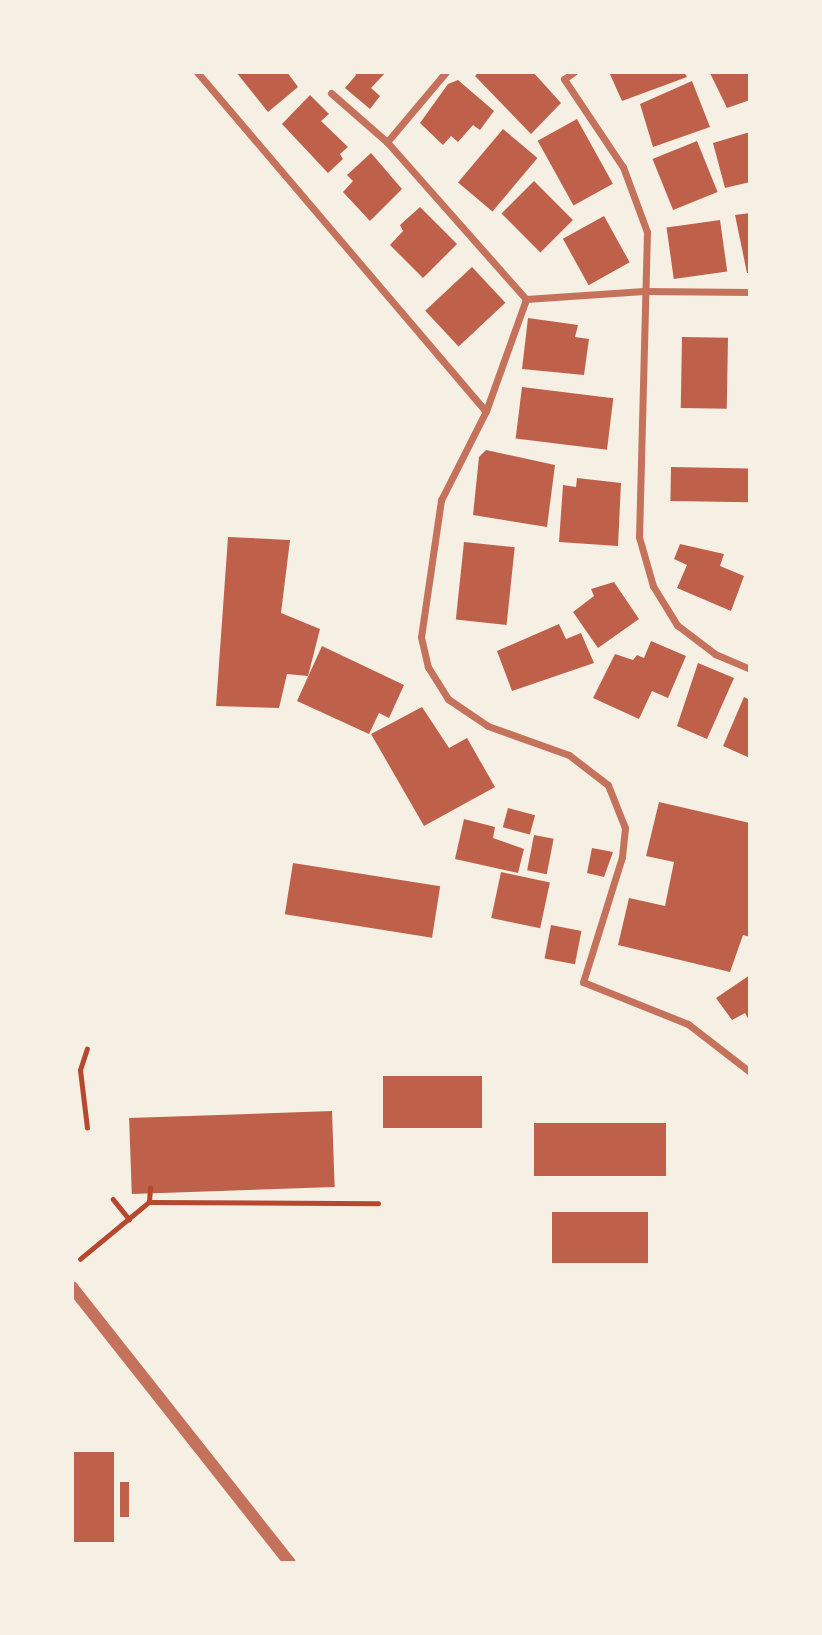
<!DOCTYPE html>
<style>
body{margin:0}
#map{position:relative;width:822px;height:1635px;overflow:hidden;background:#f6efe4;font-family:Bitter,serif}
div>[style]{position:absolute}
.building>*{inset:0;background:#bf614a;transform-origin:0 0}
.path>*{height:4.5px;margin:-2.25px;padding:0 2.25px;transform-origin:2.25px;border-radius:2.25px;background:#b5482f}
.minor>*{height:7px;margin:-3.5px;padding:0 3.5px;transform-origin:3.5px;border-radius:3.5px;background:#c5725c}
.tertiary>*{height:12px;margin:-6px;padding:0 6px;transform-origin:6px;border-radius:6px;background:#c5725c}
span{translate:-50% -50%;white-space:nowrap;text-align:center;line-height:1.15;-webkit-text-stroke:5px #f6efe4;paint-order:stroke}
.frame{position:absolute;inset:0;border:74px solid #f6efe4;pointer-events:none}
</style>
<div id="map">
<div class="building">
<i style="clip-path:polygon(236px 72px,287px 72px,298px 87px,268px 112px)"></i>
<i style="clip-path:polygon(354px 72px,386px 72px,371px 88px,380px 96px,370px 109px,345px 88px,356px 75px)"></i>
<i style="clip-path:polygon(479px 72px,533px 72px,561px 103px,531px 134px,475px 76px)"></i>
<i style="clip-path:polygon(609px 72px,684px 72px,687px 77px,622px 101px)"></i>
<i style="clip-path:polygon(750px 72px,750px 100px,727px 108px,710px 73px)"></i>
<i style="clip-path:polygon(458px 80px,494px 111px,480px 130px,473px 125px,458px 142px,451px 136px,443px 145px,420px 123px,448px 84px)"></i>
<i style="clip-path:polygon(692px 81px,710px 127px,653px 147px,640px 104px)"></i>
<i style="clip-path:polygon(310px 95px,329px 114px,321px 121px,348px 147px,340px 154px,343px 159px,328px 173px,282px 124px)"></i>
<i style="left:577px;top:119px;width:74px;height:45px;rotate:61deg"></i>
<i style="left:503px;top:129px;width:45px;height:70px;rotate:40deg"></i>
<i style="clip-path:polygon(750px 132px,750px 182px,725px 188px,713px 143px)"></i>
<i style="left:697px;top:141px;width:55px;height:48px;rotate:68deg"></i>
<i style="clip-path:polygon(371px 153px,402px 189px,370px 221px,343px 192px,353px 181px,347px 175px)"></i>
<i style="left:534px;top:181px;width:55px;height:46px;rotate:45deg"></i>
<i style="clip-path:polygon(420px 207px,457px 244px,423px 278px,390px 245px,403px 231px,400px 225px)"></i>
<i style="clip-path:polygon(750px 213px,750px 273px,747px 273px,735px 215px)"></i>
<i style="left:604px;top:216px;width:53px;height:47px;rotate:61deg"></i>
<i style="left:720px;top:220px;width:52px;height:54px;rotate:82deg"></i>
<i style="left:472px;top:267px;width:49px;height:64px;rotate:47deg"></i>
<i style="clip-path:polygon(528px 318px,578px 325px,575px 337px,589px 339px,584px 375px,522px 369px)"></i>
<i style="left:682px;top:337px;width:46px;height:71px;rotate:1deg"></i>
<i style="left:522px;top:387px;width:92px;height:52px;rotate:7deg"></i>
<i style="clip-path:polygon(486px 450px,555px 465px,547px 527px,473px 515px,479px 457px)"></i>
<i style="left:671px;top:467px;width:79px;height:34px;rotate:1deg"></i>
<i style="clip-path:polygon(577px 478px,621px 483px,618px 546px,559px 542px,563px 485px,576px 487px)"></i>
<i style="clip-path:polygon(228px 537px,290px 540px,281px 613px,320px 629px,308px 676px,287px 674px,279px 708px,216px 706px)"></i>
<i style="left:464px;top:542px;width:51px;height:78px;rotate:6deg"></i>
<i style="clip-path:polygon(680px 544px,724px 554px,720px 566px,744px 576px,731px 611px,677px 588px,687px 565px,674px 559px)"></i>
<i style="clip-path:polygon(614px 582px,639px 619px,598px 648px,573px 612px,594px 596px,591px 589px)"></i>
<i style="clip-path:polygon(559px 624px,566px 639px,581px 633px,594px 663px,512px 691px,497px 651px)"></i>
<i style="clip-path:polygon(651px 641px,686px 656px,668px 698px,652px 691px,639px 719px,593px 698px,615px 654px,633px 660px,637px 655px,644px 658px)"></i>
<i style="clip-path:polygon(322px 646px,404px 685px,389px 718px,379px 713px,369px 734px,297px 701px)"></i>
<i style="clip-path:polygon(698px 663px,734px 678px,707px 739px,677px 726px)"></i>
<i style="clip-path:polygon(744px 697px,750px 700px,750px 758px,723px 746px)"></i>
<i style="clip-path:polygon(422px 707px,449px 748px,467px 738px,495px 787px,424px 826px,371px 734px)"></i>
<i style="clip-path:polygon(659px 802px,750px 823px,750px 937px,743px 935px,730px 972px,618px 945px,629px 898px,665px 906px,674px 862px,646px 856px)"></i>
<i style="left:508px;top:808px;width:28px;height:20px;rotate:15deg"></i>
<i style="clip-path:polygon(464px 819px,495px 827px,493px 838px,524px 849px,518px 873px,455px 859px)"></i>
<i style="left:534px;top:835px;width:20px;height:36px;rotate:11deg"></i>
<i style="clip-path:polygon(592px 848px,613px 852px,604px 877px,587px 873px)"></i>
<i style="left:293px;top:863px;width:149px;height:52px;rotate:9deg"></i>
<i style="left:501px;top:872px;width:50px;height:47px;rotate:12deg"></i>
<i style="left:551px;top:925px;width:31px;height:34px;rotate:11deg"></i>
<i style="clip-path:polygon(750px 975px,750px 1022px,745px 1013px,732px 1020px,716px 998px)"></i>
<i style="left:383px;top:1076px;width:99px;height:52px"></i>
<i style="left:332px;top:1111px;width:76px;height:203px;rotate:88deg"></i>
<i style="left:534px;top:1123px;width:132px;height:53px"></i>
<i style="left:552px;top:1212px;width:96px;height:51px"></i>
<i style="left:72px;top:1452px;width:42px;height:90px"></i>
<i style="left:120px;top:1482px;width:9px;height:35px"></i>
</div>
<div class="path">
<i style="left:87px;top:1128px;width:58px;rotate:-96.9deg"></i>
<i style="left:80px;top:1070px;width:22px;rotate:-72deg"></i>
<i style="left:113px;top:1199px;width:26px;rotate:51deg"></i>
<i style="left:149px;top:1202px;width:229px;rotate:0.3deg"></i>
<i style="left:80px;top:1259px;width:89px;rotate:-39.6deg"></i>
<i style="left:149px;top:1202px;width:14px;rotate:-86deg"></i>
</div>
<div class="minor">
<i style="left:197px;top:72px;width:445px;rotate:49.6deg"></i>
<i style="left:486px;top:411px;width:100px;rotate:116.8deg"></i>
<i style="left:441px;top:500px;width:138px;rotate:98.3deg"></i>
<i style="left:421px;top:637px;width:31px;rotate:77deg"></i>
<i style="left:428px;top:667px;width:38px;rotate:58deg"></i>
<i style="left:448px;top:699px;width:48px;rotate:34deg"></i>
<i style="left:488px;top:726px;width:86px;rotate:19.7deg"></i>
<i style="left:569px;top:755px;width:49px;rotate:37.6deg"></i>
<i style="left:608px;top:785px;width:46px;rotate:68.4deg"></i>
<i style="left:625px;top:828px;width:29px;rotate:96deg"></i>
<i style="left:622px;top:857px;width:131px;rotate:107.3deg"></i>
<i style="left:583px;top:982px;width:113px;rotate:21.8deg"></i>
<i style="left:688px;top:1024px;width:78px;rotate:37.7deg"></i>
<i style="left:574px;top:72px;width:12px;rotate:145deg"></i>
<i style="left:564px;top:79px;width:106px;rotate:56.2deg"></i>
<i style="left:623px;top:167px;width:69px;rotate:69.7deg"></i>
<i style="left:647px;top:232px;width:305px;rotate:91.5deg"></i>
<i style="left:639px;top:537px;width:51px;rotate:74.1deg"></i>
<i style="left:653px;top:586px;width:46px;rotate:58.4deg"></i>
<i style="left:677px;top:625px;width:48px;rotate:37.3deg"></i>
<i style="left:715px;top:654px;width:38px;rotate:23deg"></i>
<i style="left:331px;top:93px;width:74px;rotate:41.2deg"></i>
<i style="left:387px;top:142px;width:210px;rotate:48.5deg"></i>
<i style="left:526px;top:299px;width:118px;rotate:-3.9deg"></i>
<i style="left:644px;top:291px;width:106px;rotate:0.5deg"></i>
<i style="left:387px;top:142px;width:92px;rotate:-49.9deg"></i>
<i style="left:486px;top:411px;width:119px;rotate:-70.3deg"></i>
</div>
<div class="tertiary">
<i style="left:72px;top:1287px;width:352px;rotate:51.7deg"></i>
</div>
<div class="frame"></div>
</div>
